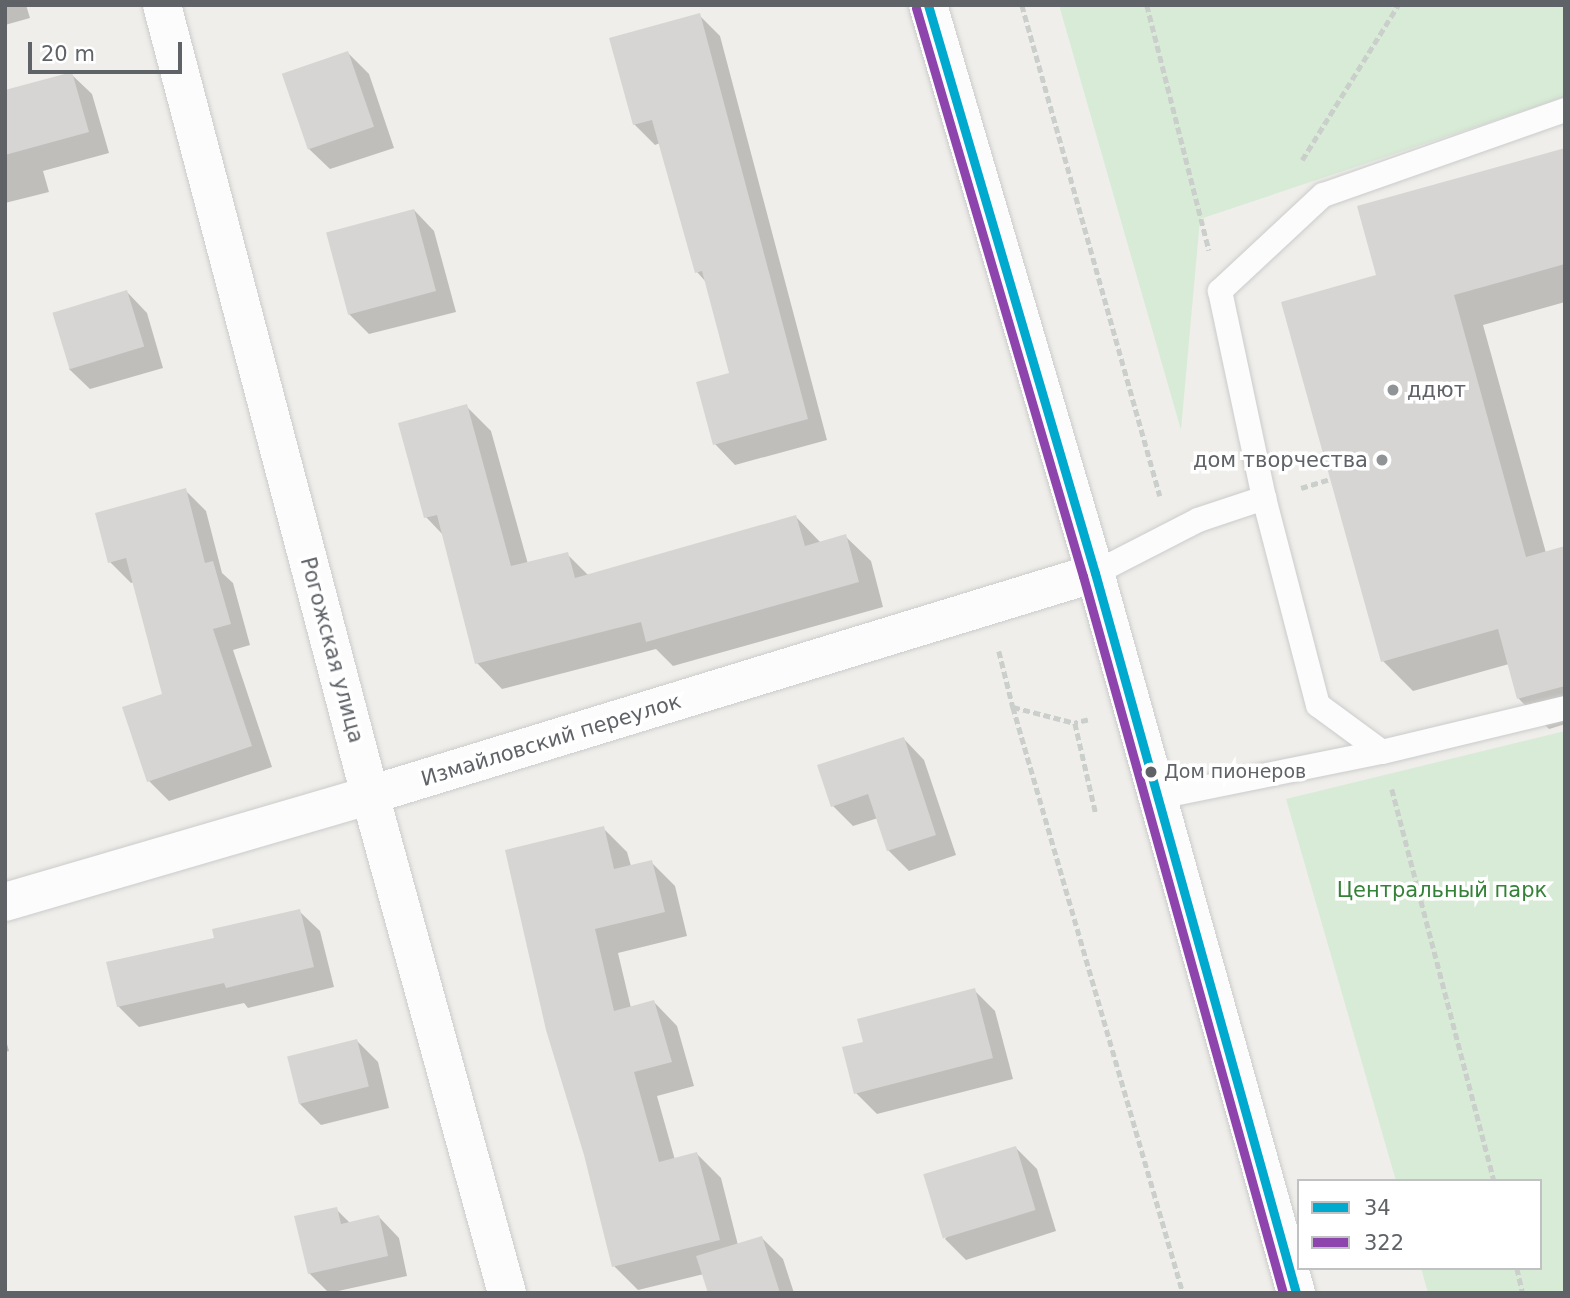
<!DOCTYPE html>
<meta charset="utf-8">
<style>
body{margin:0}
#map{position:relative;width:1570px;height:1298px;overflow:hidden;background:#efeeea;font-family:"DejaVu Sans",sans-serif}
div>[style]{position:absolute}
.green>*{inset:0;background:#d8ebd6}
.shadow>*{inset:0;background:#0003}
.building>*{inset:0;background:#d6d5d3;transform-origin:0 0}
.path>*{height:4.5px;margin-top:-2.25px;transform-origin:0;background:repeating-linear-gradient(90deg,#cacfcc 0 7px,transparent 0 10.5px)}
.roads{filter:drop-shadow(0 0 2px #cbcccc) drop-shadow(0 0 2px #cbcccc)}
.lane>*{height:24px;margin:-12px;padding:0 12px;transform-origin:12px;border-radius:12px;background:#fdfcfc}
.street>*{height:38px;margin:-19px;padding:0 19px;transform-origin:19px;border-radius:19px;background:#fdfcfc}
.secondary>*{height:38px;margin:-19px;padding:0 19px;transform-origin:19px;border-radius:19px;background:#fdfcfc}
.bus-1>*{height:9px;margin:-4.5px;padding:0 4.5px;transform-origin:4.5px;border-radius:4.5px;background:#00a9ce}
.bus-2>*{height:9px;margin:-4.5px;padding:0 4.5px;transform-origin:4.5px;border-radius:4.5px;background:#8e44ad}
.dots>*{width:19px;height:19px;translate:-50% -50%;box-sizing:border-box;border:4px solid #fff;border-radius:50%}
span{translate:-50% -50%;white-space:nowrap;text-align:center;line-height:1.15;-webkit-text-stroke:7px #fff;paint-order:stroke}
.bus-label{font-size:19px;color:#5f6368}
.left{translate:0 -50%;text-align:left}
.poi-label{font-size:21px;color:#5f6368}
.right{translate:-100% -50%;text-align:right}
.street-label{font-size:21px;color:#5f6368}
.park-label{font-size:21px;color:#348238}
.frame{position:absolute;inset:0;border:7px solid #5f6368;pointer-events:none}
.legend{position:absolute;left:1297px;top:1179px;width:245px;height:91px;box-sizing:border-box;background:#fff;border:2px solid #bfc1c3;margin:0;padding:9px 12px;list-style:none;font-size:21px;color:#5f6368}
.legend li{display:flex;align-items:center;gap:14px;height:35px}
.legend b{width:35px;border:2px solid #bfc1c3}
.scale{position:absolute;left:28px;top:42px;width:154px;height:32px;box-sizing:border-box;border:4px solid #5f6368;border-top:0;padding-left:9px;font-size:21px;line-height:24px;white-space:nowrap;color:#5f6368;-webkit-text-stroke:5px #fff;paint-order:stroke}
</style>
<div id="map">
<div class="green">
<i style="clip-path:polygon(1059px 5px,1565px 5px,1565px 97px,1200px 219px,1181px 430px)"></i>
<i style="clip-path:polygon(1565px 731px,1565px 1293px,1428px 1293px,1421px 1268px,1540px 1268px,1540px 1181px,1396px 1181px,1286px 799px)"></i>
</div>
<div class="shadow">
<i style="clip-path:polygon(5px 5px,26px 5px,30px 18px,5px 25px)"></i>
<i style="clip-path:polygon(699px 15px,720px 36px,827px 440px,735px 465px,715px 444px,731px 374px,706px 282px,697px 272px,660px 143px,655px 145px,634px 124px)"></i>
<i style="clip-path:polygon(348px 53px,369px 74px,394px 148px,330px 169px,309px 149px)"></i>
<i style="clip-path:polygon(71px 74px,92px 94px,109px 153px,43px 171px,49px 192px,5px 203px,5px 92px)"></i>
<i style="clip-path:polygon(1565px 150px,1565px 302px,1483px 325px,1546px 553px,1565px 548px,1565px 724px,1549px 729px,1519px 699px,1509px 664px,1413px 691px,1383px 661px,1378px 276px)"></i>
<i style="clip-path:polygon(414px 210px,434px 231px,456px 312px,369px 334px,348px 313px)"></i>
<i style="clip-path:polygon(127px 292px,147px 313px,163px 368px,90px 389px,69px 369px)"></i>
<i style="clip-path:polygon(466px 406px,491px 431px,528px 564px,567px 554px,589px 576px,796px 517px,821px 543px,845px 536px,871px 561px,883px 607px,673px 666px,656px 649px,502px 689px,477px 663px,444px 536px,426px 517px)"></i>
<i style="clip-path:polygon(185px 490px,206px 511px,222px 573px,233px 583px,250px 645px,233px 650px,272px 767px,169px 801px,149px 781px,164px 695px,134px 582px,131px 583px,110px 562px)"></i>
<i style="clip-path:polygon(904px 739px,924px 760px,956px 855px,909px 871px,888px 850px,878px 818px,853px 826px,833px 806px)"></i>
<i style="clip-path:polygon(603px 828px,627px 852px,631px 866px,651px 862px,675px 886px,687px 936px,618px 953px,631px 1008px,654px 1002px,677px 1026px,694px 1086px,657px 1096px,675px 1160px,697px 1154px,721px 1178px,738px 1245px,762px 1238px,783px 1259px,794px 1293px,710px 1293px,704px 1274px,638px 1290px,614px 1266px,586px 1154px,548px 1029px)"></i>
<i style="clip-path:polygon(299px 911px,320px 931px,334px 987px,248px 1008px,244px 1003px,139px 1027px,118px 1006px,216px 939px)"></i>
<i style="clip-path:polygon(974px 990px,995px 1011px,1013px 1079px,877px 1114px,856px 1093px,865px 1043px)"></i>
<i style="clip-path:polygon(5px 1037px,9px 1051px,5px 1052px)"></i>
<i style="clip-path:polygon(357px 1041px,378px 1062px,389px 1108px,321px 1125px,300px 1104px)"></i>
<i style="clip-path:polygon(1016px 1148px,1037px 1169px,1056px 1231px,966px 1260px,945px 1239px)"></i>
<i style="clip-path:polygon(336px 1209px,351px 1224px,379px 1217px,399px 1238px,407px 1276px,329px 1293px,309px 1273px)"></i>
</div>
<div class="building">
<i style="clip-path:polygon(700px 13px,808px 419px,713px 445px,696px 382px,729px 373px,702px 271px,695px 273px,652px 120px,633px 125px,609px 38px)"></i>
<i style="left:348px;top:51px;width:80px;height:70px;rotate:71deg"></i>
<i style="clip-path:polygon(72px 72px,89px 132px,5px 155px,5px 90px)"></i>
<i style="clip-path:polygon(1565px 148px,1565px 264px,1454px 295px,1526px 557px,1565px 546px,1565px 686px,1517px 699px,1498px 629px,1381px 662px,1281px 302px,1376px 275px,1357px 206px)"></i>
<i style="left:414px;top:209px;width:85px;height:91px;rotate:75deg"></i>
<i style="left:127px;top:290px;width:59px;height:78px;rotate:73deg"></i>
<i style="clip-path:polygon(467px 404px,511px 566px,568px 552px,575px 578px,796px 515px,805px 546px,846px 534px,859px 582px,646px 642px,641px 622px,475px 664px,437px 515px,424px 518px,398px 423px)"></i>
<i style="clip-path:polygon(186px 488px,205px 563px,213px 561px,231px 624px,213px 629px,252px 746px,147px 782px,122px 707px,162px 694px,126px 558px,108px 563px,95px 513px)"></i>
<i style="clip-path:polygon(904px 737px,936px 835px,887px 851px,868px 794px,831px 807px,817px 765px)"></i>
<i style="clip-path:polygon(604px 826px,614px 869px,652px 860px,665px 912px,595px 929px,614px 1011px,654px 1000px,672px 1062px,634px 1072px,659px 1162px,697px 1152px,720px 1240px,612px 1267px,584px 1155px,546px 1030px,505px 850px)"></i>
<i style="clip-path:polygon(300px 909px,314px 967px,226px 988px,224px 983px,117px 1007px,106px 962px,214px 938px,212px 929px)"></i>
<i style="clip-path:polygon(975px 988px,993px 1058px,854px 1094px,842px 1047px,863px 1042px,857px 1019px)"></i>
<i style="left:357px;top:1039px;width:49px;height:72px;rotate:76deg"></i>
<i style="left:1016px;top:1146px;width:67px;height:97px;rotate:73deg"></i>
<i style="clip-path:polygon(337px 1207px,341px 1224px,379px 1215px,388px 1256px,308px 1274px,294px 1216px)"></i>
<i style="clip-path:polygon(762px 1236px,780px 1293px,708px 1293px,696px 1256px)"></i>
</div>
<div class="path">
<i style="left:1022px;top:5px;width:510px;rotate:74.3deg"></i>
<i style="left:1147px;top:5px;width:253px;rotate:75.8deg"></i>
<i style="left:1302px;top:160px;width:182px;rotate:-58.2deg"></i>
<i style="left:1301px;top:488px;width:30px;rotate:-17deg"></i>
<i style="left:999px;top:651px;width:58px;rotate:76deg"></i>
<i style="left:1013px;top:707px;width:64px;rotate:14.5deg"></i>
<i style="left:1013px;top:707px;width:610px;rotate:73.82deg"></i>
<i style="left:1088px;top:720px;width:13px;rotate:167deg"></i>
<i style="left:1075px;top:723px;width:93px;rotate:77deg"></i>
<i style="left:1392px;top:789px;width:405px;rotate:75.4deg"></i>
<i style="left:1517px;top:1268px;width:26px;rotate:77deg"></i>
</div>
<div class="roads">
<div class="lane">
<i style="left:1565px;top:110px;width:256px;rotate:160.6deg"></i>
<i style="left:1323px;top:195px;width:141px;rotate:137deg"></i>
<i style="left:1220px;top:291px;width:212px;rotate:78deg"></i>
<i style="left:1264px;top:498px;width:214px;rotate:75.4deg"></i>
<i style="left:1318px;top:705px;width:79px;rotate:36.3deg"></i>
<i style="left:1382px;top:752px;width:188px;rotate:-13.5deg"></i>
<i style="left:1095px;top:573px;width:116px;rotate:-27.2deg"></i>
<i style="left:1198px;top:520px;width:70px;rotate:-18.4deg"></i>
<i style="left:1158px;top:797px;width:228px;rotate:-11.4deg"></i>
</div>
<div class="street">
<i style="left:162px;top:5px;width:817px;rotate:75.25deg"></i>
<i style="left:370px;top:795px;width:517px;rotate:74.62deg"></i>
<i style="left:5px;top:902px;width:380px;rotate:-16.3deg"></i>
<i style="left:370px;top:795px;width:758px;rotate:-17.02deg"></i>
</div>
<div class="secondary">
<i style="left:928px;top:5px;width:592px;rotate:73.62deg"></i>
<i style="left:1095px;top:573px;width:748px;rotate:74.4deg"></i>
</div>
</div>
<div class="bus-1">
<i style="left:928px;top:5px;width:592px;rotate:73.62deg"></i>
<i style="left:1095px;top:573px;width:748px;rotate:74.4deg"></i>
</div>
<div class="bus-2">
<i style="left:916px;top:8px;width:592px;rotate:73.62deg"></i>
<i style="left:1083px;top:576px;width:744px;rotate:74.41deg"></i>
</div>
<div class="dots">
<i style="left:1393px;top:390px;background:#919496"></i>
<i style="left:1382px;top:460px;background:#919496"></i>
<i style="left:1151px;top:772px;background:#5f6368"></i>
</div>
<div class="bus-label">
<span class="left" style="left:1164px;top:772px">Дом пионеров</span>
</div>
<div class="poi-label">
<span class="left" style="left:1407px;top:390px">ддют</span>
<span class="right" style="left:1368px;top:460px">дом творчества</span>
</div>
<div class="street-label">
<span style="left:332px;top:650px;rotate:75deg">Рогожская улица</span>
<span style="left:551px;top:740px;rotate:-17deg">Измайловский переулок</span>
</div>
<div class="park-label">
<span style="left:1442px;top:890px">Центральный парк</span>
</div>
<div class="frame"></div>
<ul class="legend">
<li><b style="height:9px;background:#00a9ce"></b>34</li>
<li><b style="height:9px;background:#8e44ad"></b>322</li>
</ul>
<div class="scale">20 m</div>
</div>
